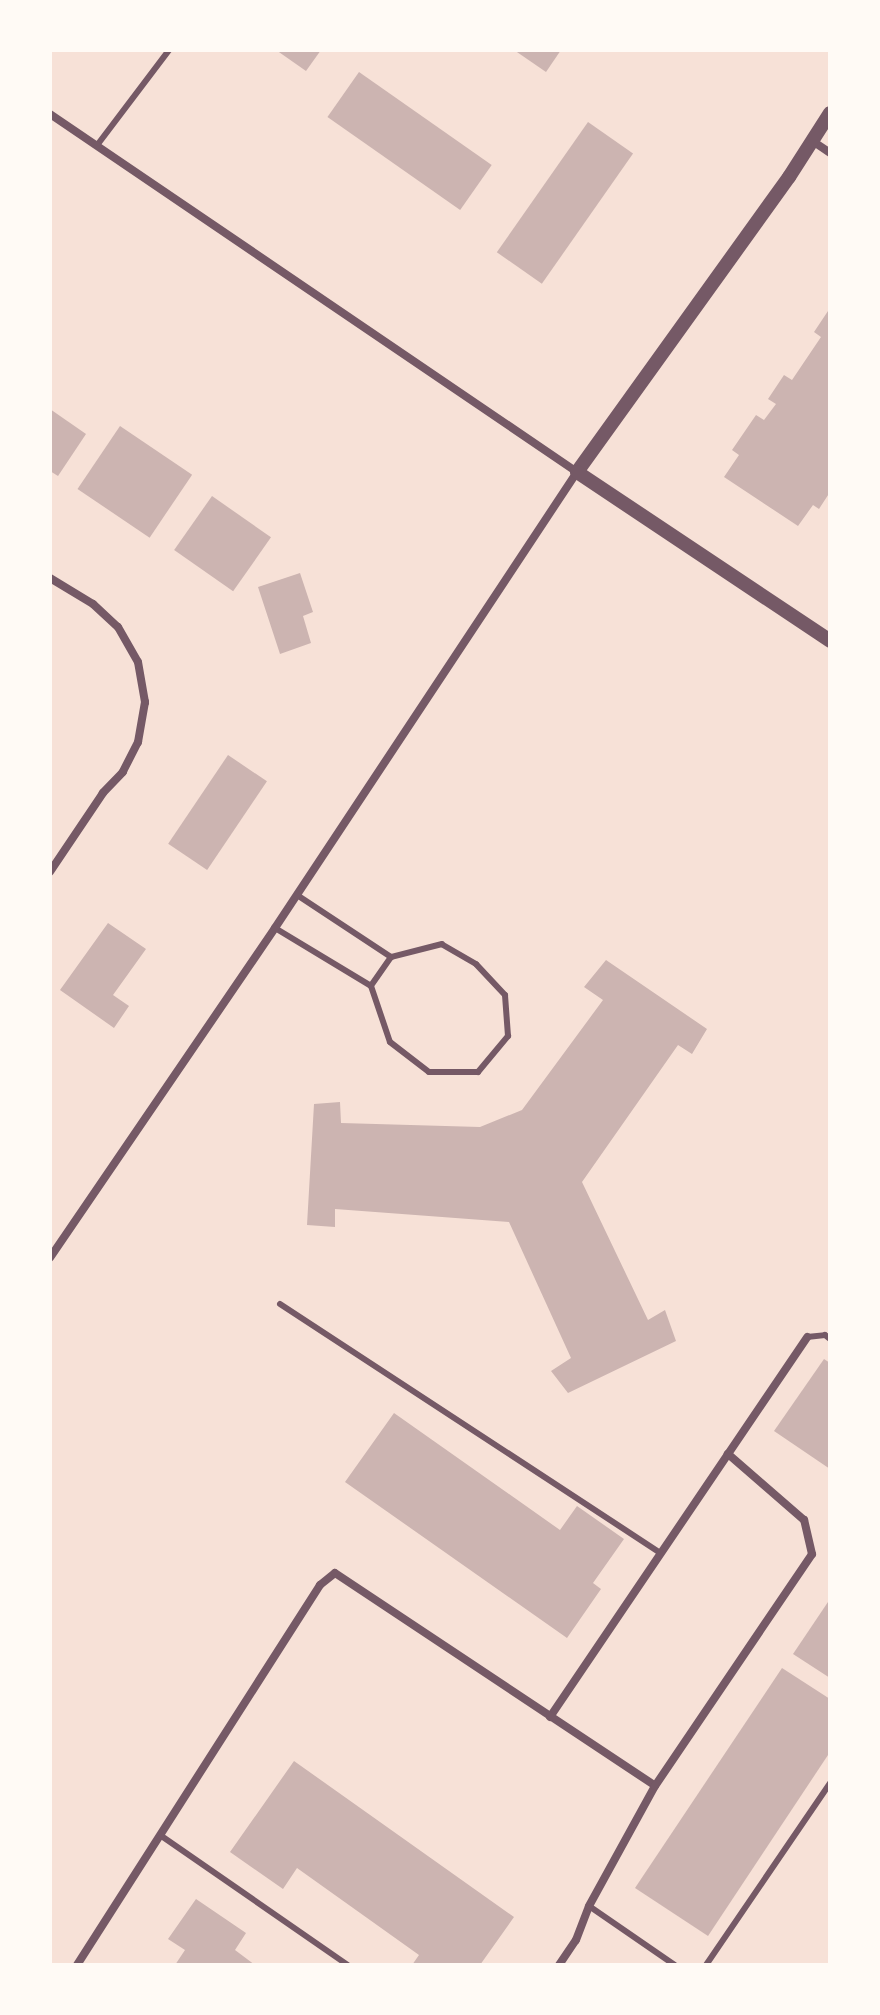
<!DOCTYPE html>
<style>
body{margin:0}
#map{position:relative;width:880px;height:2015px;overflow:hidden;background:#f7e1d7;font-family:Barlow,sans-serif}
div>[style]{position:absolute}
.building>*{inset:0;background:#ccb4b1;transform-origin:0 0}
.service>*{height:6px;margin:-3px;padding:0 3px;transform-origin:3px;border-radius:3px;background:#755966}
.minor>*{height:8px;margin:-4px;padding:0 4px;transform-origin:4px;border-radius:4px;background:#755966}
.tertiary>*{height:14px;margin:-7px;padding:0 7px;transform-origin:7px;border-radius:7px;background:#755966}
span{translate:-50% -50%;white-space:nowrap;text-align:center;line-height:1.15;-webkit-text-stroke:6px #fffaf5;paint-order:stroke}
.frame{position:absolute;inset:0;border:52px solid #fffaf5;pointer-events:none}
</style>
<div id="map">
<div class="building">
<i style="clip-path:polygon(276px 50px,321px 50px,306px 71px)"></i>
<i style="clip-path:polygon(514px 50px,561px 50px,546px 72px)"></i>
<i style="left:359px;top:72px;width:162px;height:55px;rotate:35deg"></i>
<i style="left:588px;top:122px;width:55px;height:159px;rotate:35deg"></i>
<i style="clip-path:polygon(830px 308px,830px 492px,819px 509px,813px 505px,798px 526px,724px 477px,739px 455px,732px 450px,756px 415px,764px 420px,776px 404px,768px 399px,784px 375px,792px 380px,821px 337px,814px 332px)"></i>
<i style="clip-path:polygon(50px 409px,86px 434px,58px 476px,50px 471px)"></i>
<i style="left:120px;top:426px;width:87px;height:76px;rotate:34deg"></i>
<i style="left:212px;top:496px;width:72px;height:66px;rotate:35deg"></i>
<i style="clip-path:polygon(300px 573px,313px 612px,303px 616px,311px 643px,280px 654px,258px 587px)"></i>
<i style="left:228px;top:755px;width:47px;height:107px;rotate:34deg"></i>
<i style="clip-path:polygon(108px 923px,146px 949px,113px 995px,129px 1006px,114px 1028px,60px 990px)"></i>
<i style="clip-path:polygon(606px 960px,707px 1029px,692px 1054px,678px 1045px,582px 1182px,648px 1320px,665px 1310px,676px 1341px,568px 1393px,551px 1371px,571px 1358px,509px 1222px,335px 1209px,335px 1227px,307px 1225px,314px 1104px,340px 1102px,341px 1123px,480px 1127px,522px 1110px,603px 1000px,584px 987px)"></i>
<i style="clip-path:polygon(824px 1359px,830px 1363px,830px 1469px,774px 1431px)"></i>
<i style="clip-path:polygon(394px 1413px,560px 1530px,577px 1506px,624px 1539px,593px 1583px,601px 1589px,567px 1638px,345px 1482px)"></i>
<i style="clip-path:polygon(830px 1599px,830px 1678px,793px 1654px)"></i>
<i style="clip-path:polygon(782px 1668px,830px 1699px,830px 1752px,708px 1936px,635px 1888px)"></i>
<i style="clip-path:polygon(294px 1761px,514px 1917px,480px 1965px,412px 1965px,419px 1955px,297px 1868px,283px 1889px,230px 1852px)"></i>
<i style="clip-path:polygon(196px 1899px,246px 1933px,235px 1950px,255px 1965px,175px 1965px,185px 1950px,168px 1939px)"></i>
</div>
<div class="service">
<i style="left:98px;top:144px;width:118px;rotate:-52.9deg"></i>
<i style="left:297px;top:895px;width:113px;rotate:33.4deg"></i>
<i style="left:275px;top:928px;width:112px;rotate:31.1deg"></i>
<i style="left:371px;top:986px;width:59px;rotate:71.3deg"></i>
<i style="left:390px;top:1042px;width:49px;rotate:37.6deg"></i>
<i style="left:429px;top:1072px;width:49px"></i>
<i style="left:478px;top:1072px;width:47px;rotate:-50.2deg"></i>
<i style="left:508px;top:1036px;width:41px;rotate:-94.2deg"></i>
<i style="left:505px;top:995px;width:42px;rotate:-133.1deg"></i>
<i style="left:476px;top:964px;width:39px;rotate:-150deg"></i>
<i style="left:442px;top:944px;width:53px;rotate:165.7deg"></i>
<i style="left:391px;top:957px;width:35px;rotate:125deg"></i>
<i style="left:280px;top:1304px;width:455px;rotate:33.2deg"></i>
<i style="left:807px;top:1337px;width:18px;rotate:-6deg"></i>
<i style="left:825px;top:1335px;width:6px;rotate:39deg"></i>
<i style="left:160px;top:1835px;width:229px;rotate:34.7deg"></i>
<i style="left:589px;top:1906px;width:104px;rotate:34.5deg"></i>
<i style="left:706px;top:1965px;width:220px;rotate:-55.7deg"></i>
</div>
<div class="minor">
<i style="left:50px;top:114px;width:637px;rotate:34.19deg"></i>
<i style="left:577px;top:472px;width:547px;rotate:123.52deg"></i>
<i style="left:275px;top:928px;width:399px;rotate:124.3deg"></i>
<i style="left:811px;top:140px;width:23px;rotate:34deg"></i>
<i style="left:50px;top:578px;width:50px;rotate:31.2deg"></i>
<i style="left:93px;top:604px;width:34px;rotate:43deg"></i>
<i style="left:118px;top:627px;width:40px;rotate:60.3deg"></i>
<i style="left:138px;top:662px;width:41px;rotate:80.1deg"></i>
<i style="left:145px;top:702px;width:41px;rotate:99.9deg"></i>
<i style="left:138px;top:742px;width:34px;rotate:117deg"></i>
<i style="left:123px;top:772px;width:29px;rotate:134deg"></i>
<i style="left:103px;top:793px;width:95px;rotate:123.9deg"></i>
<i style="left:550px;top:1717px;width:459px;rotate:-55.9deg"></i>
<i style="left:77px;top:1965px;width:451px;rotate:-57.4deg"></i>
<i style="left:320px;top:1585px;width:19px;rotate:-39deg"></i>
<i style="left:335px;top:1573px;width:384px;rotate:33.6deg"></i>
<i style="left:559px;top:1965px;width:30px;rotate:-56deg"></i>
<i style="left:576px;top:1940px;width:36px;rotate:-69deg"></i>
<i style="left:589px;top:1906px;width:137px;rotate:-61.2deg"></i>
<i style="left:655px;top:1786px;width:280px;rotate:-55.9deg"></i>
<i style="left:812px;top:1554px;width:35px;rotate:-103deg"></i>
<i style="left:804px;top:1520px;width:101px;rotate:-139deg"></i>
</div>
<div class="tertiary">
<i style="left:830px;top:113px;width:76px;rotate:122.6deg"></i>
<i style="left:789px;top:177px;width:363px;rotate:125.7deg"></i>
<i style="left:577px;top:472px;width:304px;rotate:33.7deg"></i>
</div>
<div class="frame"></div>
</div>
